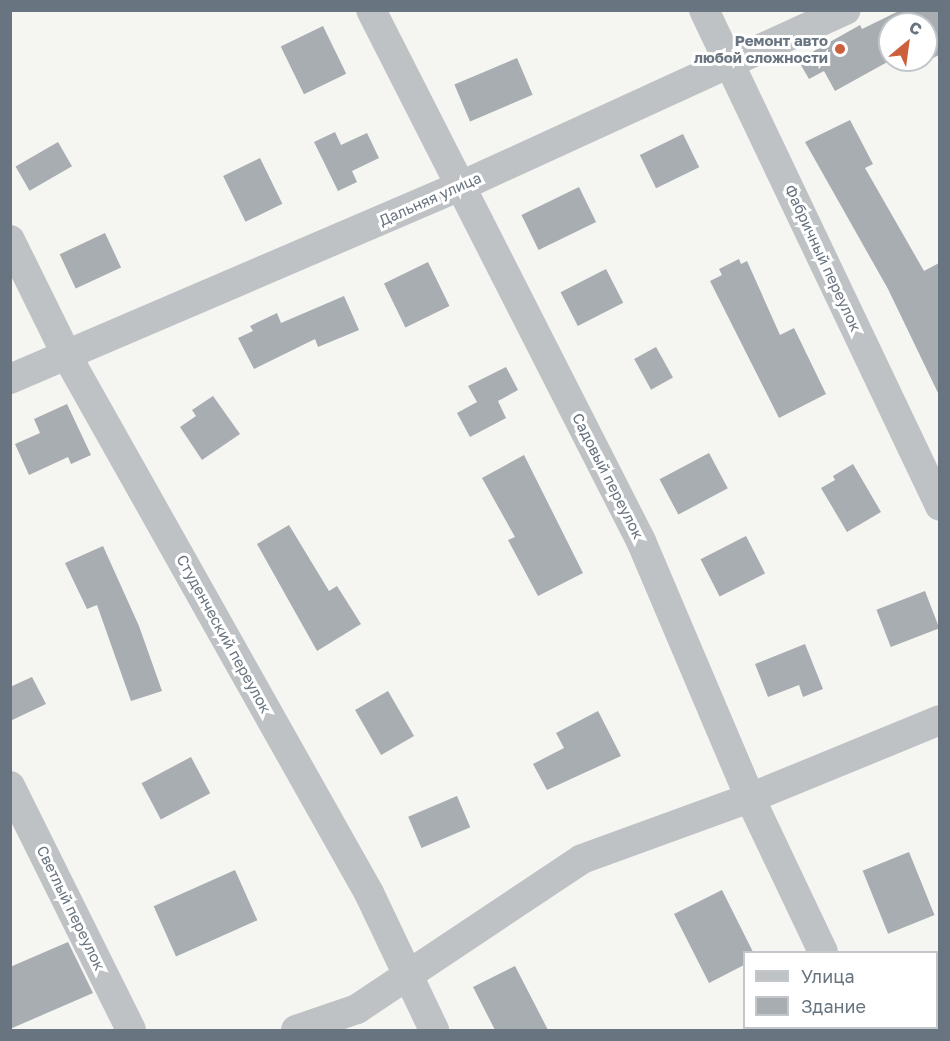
<!DOCTYPE html>
<meta charset="utf-8">
<style>
body{margin:0}
#map{position:relative;width:950px;height:1041px;overflow:hidden;background:#f5f5f2;font-family:"Golos Text",sans-serif}
div>[style]{position:absolute}
.building>*{inset:0;background:#a7adb1;transform-origin:0 0}
.minor>*{height:30px;margin:-15px;padding:0 15px;transform-origin:15px;border-radius:15px;background:#bfc2c5}
.dots>*{width:16px;height:16px;translate:-50% -50%;box-sizing:border-box;border:3px solid #fff;border-radius:50%}
span{translate:-50% -50%;white-space:nowrap;text-align:center;line-height:1.15;-webkit-text-stroke:6px #fff;paint-order:stroke}
.poi-label{font-size:15px;color:#68747f;font-weight:700}
.right{translate:-100% -50%;text-align:right}
.street-label{font-size:15px;color:#68747f}
.frame{position:absolute;inset:0;border:12px solid #68747f;pointer-events:none}
.legend{position:absolute;left:743px;top:951px;width:195px;height:78px;box-sizing:border-box;background:#fff;border:2px solid #c3c7cc;margin:0;padding:8px 10px;list-style:none;font-size:18px;color:#68747f}
.legend li{display:flex;align-items:center;gap:12px;height:30px}
.legend b{width:30px;border:2px solid #c3c7cc}
.north{position:absolute;left:878px;top:12px;width:60px;height:60px;box-sizing:border-box;background:#fff;border:2px solid #c3c7cc;border-radius:50%;rotate:29deg;font-size:16px;font-weight:700;line-height:24px;text-align:center;color:#68747f}
.north::after{content:'';display:block;margin:auto;width:21px;height:27px;background:#cc603b;clip-path:polygon(50% 0,100% 100%,50% 72%,0 100%)}
</style>
<div id="map">
<div class="building">
<i style="clip-path:polygon(901px 10px,939px 10px,939px 55px,909px 70px,904px 60px,926px 60px,926px 24px,890px 24px,891px 60px,835px 91px,824px 71px,809px 79px,798px 60px,860px 25px,862px 29px)"></i>
<i style="left:323px;top:26px;width:53px;height:47px;rotate:64deg"></i>
<i style="left:517px;top:58px;width:40px;height:68px;rotate:67deg"></i>
<i style="clip-path:polygon(850px 120px,873px 164px,865px 168px,924px 271px,939px 263px,939px 395px,888px 289px,805px 142px)"></i>
<i style="clip-path:polygon(335px 132px,341px 145px,367px 133px,379px 158px,352px 171px,357px 182px,338px 191px,314px 142px)"></i>
<i style="left:683px;top:134px;width:37px;height:48px;rotate:64deg"></i>
<i style="left:58px;top:142px;width:28px;height:49px;rotate:60deg"></i>
<i style="left:260px;top:158px;width:51px;height:41px;rotate:64deg"></i>
<i style="left:579px;top:187px;width:39px;height:64px;rotate:64deg"></i>
<i style="left:105px;top:233px;width:38px;height:50px;rotate:65deg"></i>
<i style="clip-path:polygon(739px 259px,741px 264px,747px 261px,780px 335px,794px 328px,826px 394px,779px 418px,710px 281px,722px 275px,719px 269px)"></i>
<i style="left:428px;top:262px;width:49px;height:49px;rotate:64deg"></i>
<i style="left:606px;top:269px;width:38px;height:51px;rotate:63deg"></i>
<i style="clip-path:polygon(344px 296px,359px 330px,318px 347px,315px 339px,254px 369px,238px 338px,253px 331px,250px 326px,277px 313px,281px 323px)"></i>
<i style="left:656px;top:347px;width:35px;height:25px;rotate:61deg"></i>
<i style="clip-path:polygon(506px 367px,518px 390px,498px 401px,506px 418px,470px 437px,457px 413px,477px 402px,468px 386px)"></i>
<i style="clip-path:polygon(213px 396px,240px 434px,202px 460px,180px 427px,196px 416px,192px 410px)"></i>
<i style="clip-path:polygon(67px 404px,91px 455px,71px 464px,68px 457px,29px 475px,15px 444px,40px 433px,34px 419px)"></i>
<i style="left:709px;top:453px;width:40px;height:56px;rotate:62deg"></i>
<i style="clip-path:polygon(524px 455px,583px 573px,538px 596px,508px 540px,515px 537px,482px 478px)"></i>
<i style="clip-path:polygon(853px 464px,881px 512px,847px 532px,821px 488px,835px 480px,833px 476px)"></i>
<i style="clip-path:polygon(289px 525px,329px 591px,337px 586px,361px 624px,317px 651px,257px 544px)"></i>
<i style="left:746px;top:536px;width:42px;height:51px;rotate:63deg"></i>
<i style="clip-path:polygon(103px 546px,139px 626px,162px 691px,131px 701px,97px 605px,87px 609px,65px 563px)"></i>
<i style="left:925px;top:591px;width:40px;height:52px;rotate:69deg"></i>
<i style="clip-path:polygon(805px 644px,823px 689px,803px 697px,799px 685px,768px 697px,755px 664px)"></i>
<i style="clip-path:polygon(32px 677px,46px 704px,10px 721px,10px 687px)"></i>
<i style="left:388px;top:691px;width:52px;height:38px;rotate:60deg"></i>
<i style="clip-path:polygon(598px 711px,621px 756px,547px 790px,533px 764px,564px 748px,556px 733px)"></i>
<i style="left:191px;top:757px;width:41px;height:56px;rotate:62deg"></i>
<i style="left:457px;top:796px;width:34px;height:53px;rotate:67deg"></i>
<i style="left:909px;top:852px;width:68px;height:50px;rotate:68deg"></i>
<i style="left:235px;top:870px;width:55px;height:89px;rotate:66deg"></i>
<i style="clip-path:polygon(722px 890px,753px 952px,744px 952px,744px 965px,709px 983px,674px 914px)"></i>
<i style="clip-path:polygon(68px 942px,93px 993px,10px 1029px,10px 967px)"></i>
<i style="clip-path:polygon(515px 966px,548px 1030px,495px 1030px,473px 987px)"></i>
</div>
<div class="minor">
<i style="left:371px;top:10px;width:596px;rotate:63.05deg"></i>
<i style="left:641px;top:541px;width:279px;rotate:67deg"></i>
<i style="left:750px;top:798px;width:170px;rotate:64.6deg"></i>
<i style="left:704px;top:10px;width:549px;rotate:64.55deg"></i>
<i style="left:10px;top:240px;width:129px;rotate:63.8deg"></i>
<i style="left:67px;top:356px;width:616px;rotate:60.65deg"></i>
<i style="left:369px;top:893px;width:152px;rotate:64.6deg"></i>
<i style="left:10px;top:379px;width:491px;rotate:-23.2deg"></i>
<i style="left:461px;top:186px;width:423px;rotate:-24.6deg"></i>
<i style="left:10px;top:786px;width:272px;rotate:63.6deg"></i>
<i style="left:859px;top:1028px;width:3px;rotate:45deg"></i>
<i style="left:296px;top:1030px;width:65px;rotate:-19deg"></i>
<i style="left:357px;top:1009px;width:270px;rotate:-33.7deg"></i>
<i style="left:582px;top:859px;width:179px;rotate:-20deg"></i>
<i style="left:750px;top:798px;width:205px;rotate:-22.3deg"></i>
</div>
<div class="dots">
<i style="left:840px;top:49px;background:#cc603b"></i>
</div>
<div class="poi-label">
<span class="right" style="left:828px;top:49px">Ремонт авто<br>любой сложности</span>
</div>
<div class="street-label">
<span style="left:430px;top:199px;rotate:-24deg">Дальняя улица</span>
<span style="left:823px;top:258px;rotate:65deg">Фабричный переулок</span>
<span style="left:608px;top:476px;rotate:63deg">Садовый переулок</span>
<span style="left:224px;top:634px;rotate:61deg">Студенческий переулок</span>
<span style="left:71px;top:908px;rotate:64deg">Светлый переулок</span>
</div>
<div class="frame"></div>
<ul class="legend">
<li><b style="height:8px;background:#bfc2c5"></b>Улица</li>
<li><b style="height:16px;background:#a7adb1"></b>Здание</li>
</ul>
<div class="north">С</div>
</div>
